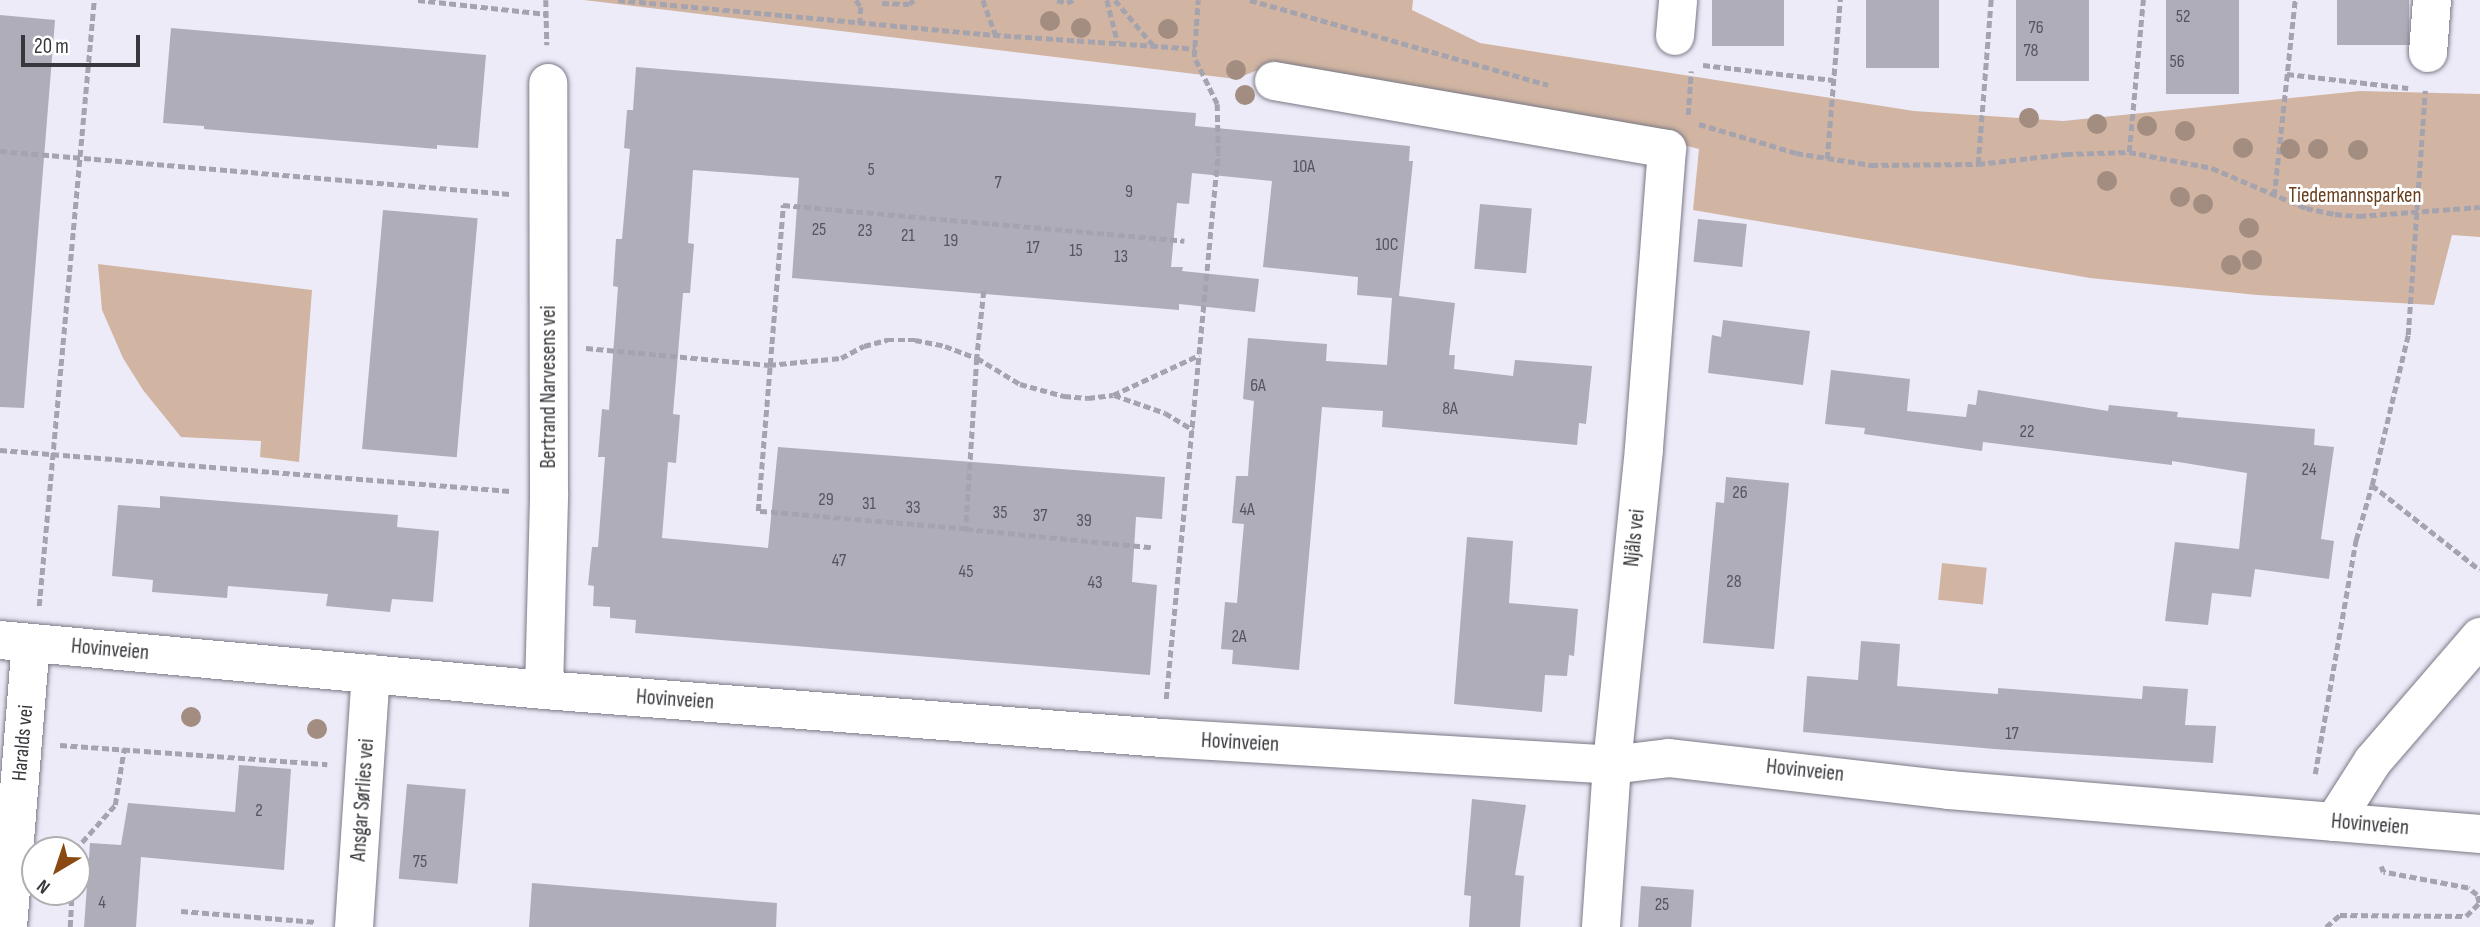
<!DOCTYPE html>
<meta charset="utf-8">
<style>
body{margin:0}
#map{position:relative;width:2480px;height:927px;overflow:hidden;background:#edebf8;font-family:"Sofia Sans Condensed",sans-serif}
div>[style]{position:absolute}
.green>*{inset:0;background:#d1b5a2;transform-origin:0 0}
.building>*{inset:0;background:#afadba;transform-origin:0 0}
.path>*{height:4.5px;margin-top:-2.25px;transform-origin:0;background:repeating-linear-gradient(90deg,#a5a4ae 0 7px,transparent 0 10.5px)}
.roads{filter:drop-shadow(0 0 2px #7a7985) drop-shadow(0 0 2px #7a7985)}
.minor>*{height:38px;margin:-19px;padding:0 19px;transform-origin:19px;border-radius:19px;background:#fff}
.trees>*{width:20px;height:20px;margin:-10px;border-radius:50%;background:#a38c80}
span{translate:-50% -50%;white-space:nowrap;text-align:center;line-height:1.15;-webkit-text-stroke:6px #fff;paint-order:stroke}
.number-label{font-size:18px;color:#56545c}
.number-label span{-webkit-text-stroke-width:0}
.park-label{font-size:21px;color:#673e1e}
.street-label{font-size:21px;color:#38373c}
.north{position:absolute;left:21px;top:836px;width:70px;height:70px;box-sizing:border-box;background:#fff;border:2px solid #afafb1;border-radius:50%;rotate:219deg;font-size:19px;font-weight:700;line-height:28px;text-align:center;color:#38373c}
.north::after{content:'';display:block;margin:auto;width:24px;height:32px;background:#894910;clip-path:polygon(50% 0,100% 100%,50% 72%,0 100%)}
.scale{position:absolute;left:21px;top:35px;width:119px;height:32px;box-sizing:border-box;border:4px solid #38373c;border-top:0;padding-left:9px;font-size:21px;line-height:24px;white-space:nowrap;color:#38373c;-webkit-text-stroke:5px #fff;paint-order:stroke}
</style>
<div id="map">
<div class="green">
<i style="clip-path:polygon(584px 0,1413px 0,1412px 10px,1480px 43px,1914px 111px,2063px 121px,2360px 91px,2480px 94px,2480px 237px,2452px 235px,2434px 305px,2257px 295px,2090px 278px,1693px 210px,1699px 149px,1639px 134px,1407px 88px,1255px 71px,1236px 79px)"></i>
<i style="clip-path:polygon(98px 264px,312px 290px,299px 462px,260px 457px,261px 441px,181px 437px,143px 390px,123px 358px,102px 310px)"></i>
<i style="left:1942px;top:563px;width:45px;height:37px;rotate:6deg"></i>
</div>
<div class="building">
<i style="left:1712px;top:0;width:72px;height:46px"></i>
<i style="left:1866px;top:0;width:73px;height:68px"></i>
<i style="left:2016px;top:0;width:73px;height:81px"></i>
<i style="left:2166px;top:0;width:73px;height:94px"></i>
<i style="left:2337px;top:0;width:72px;height:45px"></i>
<i style="clip-path:polygon(0 15px,55px 20px,24px 408px,0 407px)"></i>
<i style="clip-path:polygon(171px 28px,486px 55px,478px 148px,437px 145px,437px 149px,204px 129px,204px 126px,163px 123px)"></i>
<i style="clip-path:polygon(636px 67px,1196px 113px,1195px 126px,1410px 146px,1409px 161px,1413px 161px,1399px 296px,1455px 303px,1449px 355px,1455px 355px,1454px 369px,1513px 376px,1515px 360px,1592px 366px,1586px 424px,1579px 423px,1577px 445px,1382px 427px,1383px 411px,1322px 407px,1299px 670px,1232px 664px,1233px 650px,1221px 649px,1225px 602px,1237px 603px,1241px 556px,1244px 524px,1232px 523px,1236px 476px,1248px 476px,1249px 461px,1254px 401px,1243px 399px,1248px 338px,1327px 344px,1326px 361px,1387px 365px,1392px 298px,1357px 295px,1358px 277px,1263px 267px,1272px 181px,1192px 173px,1189px 204px,1177px 203px,1171px 267px,1183px 267px,1182px 271px,1259px 279px,1255px 312px,1179px 304px,1179px 310px,792px 278px,799px 178px,693px 170px,688px 243px,694px 244px,690px 293px,683px 293px,673px 414px,680px 415px,676px 463px,668px 462px,662px 538px,768px 548px,778px 447px,1165px 477px,1162px 519px,1136px 517px,1132px 582px,1157px 585px,1150px 675px,635px 633px,636px 620px,610px 618px,610px 607px,593px 606px,594px 586px,588px 585px,592px 547px,598px 547px,605px 457px,598px 457px,602px 409px,609px 410px,618px 287px,613px 286px,616px 239px,622px 239px,630px 149px,624px 148px,627px 110px,633px 110px)"></i>
<i style="left:1480px;top:204px;width:52px;height:65px;rotate:5deg"></i>
<i style="left:383px;top:210px;width:95px;height:240px;rotate:5deg"></i>
<i style="left:1698px;top:219px;width:49px;height:43px;rotate:6deg"></i>
<i style="clip-path:polygon(1723px 320px,1810px 331px,1803px 385px,1708px 373px,1712px 335px,1721px 337px)"></i>
<i style="clip-path:polygon(1831px 370px,1910px 379px,1907px 411px,1966px 417px,1968px 404px,1976px 405px,1978px 390px,2108px 411px,2109px 405px,2178px 412px,2177px 417px,2315px 429px,2314px 445px,2334px 447px,2321px 539px,2334px 541px,2329px 579px,2255px 569px,2251px 597px,2212px 593px,2208px 625px,2165px 621px,2175px 542px,2239px 549px,2247px 473px,2172px 461px,2172px 465px,1983px 442px,1982px 451px,1864px 434px,1865px 428px,1825px 424px)"></i>
<i style="clip-path:polygon(1726px 477px,1789px 483px,1774px 649px,1703px 643px,1716px 502px,1724px 503px)"></i>
<i style="clip-path:polygon(160px 496px,398px 515px,397px 527px,439px 531px,433px 602px,392px 599px,390px 612px,326px 606px,328px 594px,228px 586px,227px 598px,152px 592px,153px 580px,112px 576px,118px 505px,160px 508px)"></i>
<i style="clip-path:polygon(1467px 537px,1513px 541px,1509px 603px,1578px 609px,1574px 656px,1569px 655px,1567px 676px,1545px 675px,1542px 712px,1454px 704px)"></i>
<i style="clip-path:polygon(1861px 641px,1900px 644px,1897px 686px,1998px 694px,1998px 688px,2142px 699px,2143px 686px,2188px 689px,2185px 725px,2216px 726px,2213px 763px,1994px 749px,1803px 732px,1807px 676px,1858px 680px)"></i>
<i style="clip-path:polygon(239px 765px,291px 769px,284px 870px,141px 857px,136px 927px,84px 927px,90px 843px,121px 845px,128px 803px,235px 812px)"></i>
<i style="left:407px;top:784px;width:59px;height:95px;rotate:5deg"></i>
<i style="clip-path:polygon(1472px 799px,1526px 805px,1515px 875px,1524px 876px,1520px 927px,1469px 927px,1471px 896px,1464px 895px)"></i>
<i style="clip-path:polygon(532px 883px,777px 903px,776px 927px,529px 927px)"></i>
<i style="left:1641px;top:886px;width:53px;height:41px;rotate:4deg"></i>
</div>
<div class="path">
<i style="left:418px;top:0;width:129px;rotate:6.2deg"></i>
<i style="left:546px;top:0;width:45px;rotate:88.7deg"></i>
<i style="left:618px;top:0;width:367px;rotate:5.3deg"></i>
<i style="left:983px;top:34px;width:213px;rotate:4deg"></i>
<i style="left:856px;top:0;width:9px;rotate:54deg"></i>
<i style="left:861px;top:7px;width:16px;rotate:94deg"></i>
<i style="left:983px;top:0;width:37px;rotate:70deg"></i>
<i style="left:1057px;top:0;width:10px;rotate:17deg"></i>
<i style="left:1067px;top:3px;width:7px;rotate:-27deg"></i>
<i style="left:1107px;top:0;width:44px;rotate:75.7deg"></i>
<i style="left:1115px;top:0;width:59px;rotate:49.8deg"></i>
<i style="left:1250px;top:0;width:310px;rotate:15.9deg"></i>
<i style="left:882px;top:3px;width:27px;rotate:2deg"></i>
<i style="left:909px;top:4px;width:6px;rotate:-39deg"></i>
<i style="left:1703px;top:65px;width:131px;rotate:6.6deg"></i>
<i style="left:2287px;top:74px;width:122px;rotate:6.6deg"></i>
<i style="left:1688px;top:115px;width:44px;rotate:-86.1deg"></i>
<i style="left:1699px;top:124px;width:101px;rotate:16.6deg"></i>
<i style="left:1796px;top:153px;width:76px;rotate:9.1deg"></i>
<i style="left:1871px;top:165px;width:107px;rotate:-0.5deg"></i>
<i style="left:1978px;top:164px;width:89px;rotate:-6.5deg"></i>
<i style="left:2066px;top:154px;width:63px;rotate:-1.8deg"></i>
<i style="left:2129px;top:152px;width:85px;rotate:10.9deg"></i>
<i style="left:2212px;top:168px;width:102px;rotate:23.1deg"></i>
<i style="left:2306px;top:208px;width:30px;rotate:12deg"></i>
<i style="left:2335px;top:214px;width:24px;rotate:5deg"></i>
<i style="left:2359px;top:216px;width:121px;rotate:-4.3deg"></i>
<i style="left:0;top:151px;width:512px;rotate:4.82deg"></i>
<i style="left:2129px;top:152px;width:153px;rotate:-84.7deg"></i>
<i style="left:1827px;top:159px;width:160px;rotate:-85.3deg"></i>
<i style="left:1978px;top:164px;width:165px;rotate:-85.5deg"></i>
<i style="left:2274px;top:196px;width:197px;rotate:-83.9deg"></i>
<i style="left:984px;top:291px;width:67px;rotate:96deg"></i>
<i style="left:977px;top:358px;width:171px;rotate:93.7deg"></i>
<i style="left:966px;top:529px;width:186px;rotate:5.6deg"></i>
<i style="left:586px;top:348px;width:184px;rotate:5.3deg"></i>
<i style="left:769px;top:365px;width:72px;rotate:-5.6deg"></i>
<i style="left:841px;top:358px;width:26px;rotate:-28deg"></i>
<i style="left:864px;top:346px;width:24px;rotate:-15deg"></i>
<i style="left:887px;top:340px;width:28px"></i>
<i style="left:915px;top:340px;width:31px;rotate:11deg"></i>
<i style="left:945px;top:346px;width:34px;rotate:21deg"></i>
<i style="left:977px;top:358px;width:50px;rotate:31.2deg"></i>
<i style="left:1020px;top:384px;width:46px;rotate:15.3deg"></i>
<i style="left:1064px;top:396px;width:24px;rotate:5deg"></i>
<i style="left:1088px;top:398px;width:25px;rotate:-7deg"></i>
<i style="left:1113px;top:395px;width:95px;rotate:-24.9deg"></i>
<i style="left:1114px;top:395px;width:54px;rotate:19.4deg"></i>
<i style="left:1165px;top:413px;width:33px;rotate:31deg"></i>
<i style="left:0;top:450px;width:512px;rotate:4.6deg"></i>
<i style="left:2372px;top:485px;width:137px;rotate:38.2deg"></i>
<i style="left:966px;top:529px;width:209px;rotate:-175.1deg"></i>
<i style="left:758px;top:511px;width:307px;rotate:-85.3deg"></i>
<i style="left:783px;top:205px;width:403px;rotate:5.1deg"></i>
<i style="left:39px;top:606px;width:608px;rotate:-84.81deg"></i>
<i style="left:1166px;top:699px;width:548px;rotate:-84.56deg"></i>
<i style="left:1218px;top:153px;width:49px;rotate:-91.2deg"></i>
<i style="left:1217px;top:104px;width:52px;rotate:-116.1deg"></i>
<i style="left:1194px;top:57px;width:57px;rotate:-86deg"></i>
<i style="left:60px;top:745px;width:268px;rotate:4.1deg"></i>
<i style="left:2315px;top:774px;width:238px;rotate:-80.1deg"></i>
<i style="left:2356px;top:540px;width:57px;rotate:-73.8deg"></i>
<i style="left:2372px;top:485px;width:154px;rotate:-76.5deg"></i>
<i style="left:2408px;top:335px;width:245px;rotate:-86deg"></i>
<i style="left:75px;top:850px;width:60px;rotate:-48.4deg"></i>
<i style="left:115px;top:805px;width:57px;rotate:-80.9deg"></i>
<i style="left:181px;top:911px;width:136px;rotate:4.6deg"></i>
<i style="left:70px;top:927px;width:35px;rotate:-87deg"></i>
<i style="left:2326px;top:927px;width:18px;rotate:-41deg"></i>
<i style="left:2340px;top:915px;width:126px;rotate:0.5deg"></i>
<i style="left:2466px;top:916px;width:18px;rotate:-45deg"></i>
<i style="left:2479px;top:903px;width:8px;rotate:-104deg"></i>
<i style="left:2477px;top:895px;width:11px;rotate:-142deg"></i>
<i style="left:2468px;top:888px;width:86px;rotate:-169.3deg"></i>
<i style="left:2383px;top:872px;width:6px;rotate:-108deg"></i>
</div>
<div class="roads">
<div class="minor">
<i style="left:1675px;top:36px;width:36px;rotate:-85deg"></i>
<i style="left:2428px;top:53px;width:53px;rotate:-85.7deg"></i>
<i style="left:1274px;top:81px;width:399px;rotate:9.8deg"></i>
<i style="left:1667px;top:149px;width:301px;rotate:94.4deg"></i>
<i style="left:1644px;top:449px;width:318px;rotate:95.8deg"></i>
<i style="left:1612px;top:765px;width:162px;rotate:93.9deg"></i>
<i style="left:0;top:640px;width:546px;rotate:5.25deg"></i>
<i style="left:544px;top:690px;width:620px;rotate:4.44deg"></i>
<i style="left:1162px;top:738px;width:451px;rotate:3.4deg"></i>
<i style="left:1612px;top:765px;width:57px;rotate:-7deg"></i>
<i style="left:1669px;top:758px;width:282px;rotate:6.5deg"></i>
<i style="left:1949px;top:790px;width:533px;rotate:4.74deg"></i>
<i style="left:544px;top:690px;width:197px;rotate:-88.5deg"></i>
<i style="left:549px;top:493px;width:410px;rotate:-90.1deg"></i>
<i style="left:2334px;top:822px;width:72px;rotate:-57.4deg"></i>
<i style="left:2373px;top:761px;width:164px;rotate:-49.2deg"></i>
<i style="left:8px;top:927px;width:285px;rotate:-85.4deg"></i>
<i style="left:354px;top:927px;width:254px;rotate:-86.2deg"></i>
</div>
</div>
<div class="trees">
<i style="left:1050px;top:21px"></i>
<i style="left:1081px;top:28px"></i>
<i style="left:1168px;top:29px"></i>
<i style="left:1236px;top:70px"></i>
<i style="left:1245px;top:95px"></i>
<i style="left:2029px;top:118px"></i>
<i style="left:2097px;top:124px"></i>
<i style="left:2147px;top:126px"></i>
<i style="left:2185px;top:131px"></i>
<i style="left:2243px;top:148px"></i>
<i style="left:2290px;top:149px"></i>
<i style="left:2318px;top:149px"></i>
<i style="left:2358px;top:150px"></i>
<i style="left:2107px;top:181px"></i>
<i style="left:2180px;top:197px"></i>
<i style="left:2203px;top:204px"></i>
<i style="left:2249px;top:228px"></i>
<i style="left:2252px;top:260px"></i>
<i style="left:2231px;top:265px"></i>
<i style="left:191px;top:717px"></i>
<i style="left:317px;top:729px"></i>
</div>
<div class="number-label">
<span style="left:2183px;top:17px">52</span>
<span style="left:2036px;top:28px">76</span>
<span style="left:2031px;top:51px">78</span>
<span style="left:2177px;top:62px">56</span>
<span style="left:1304px;top:167px">10A</span>
<span style="left:871px;top:170px">5</span>
<span style="left:998px;top:183px">7</span>
<span style="left:1129px;top:192px">9</span>
<span style="left:819px;top:230px">25</span>
<span style="left:865px;top:231px">23</span>
<span style="left:908px;top:236px">21</span>
<span style="left:951px;top:241px">19</span>
<span style="left:1387px;top:245px">10C</span>
<span style="left:1033px;top:248px">17</span>
<span style="left:1076px;top:251px">15</span>
<span style="left:1121px;top:257px">13</span>
<span style="left:1258px;top:386px">6A</span>
<span style="left:1450px;top:409px">8A</span>
<span style="left:2027px;top:432px">22</span>
<span style="left:2309px;top:470px">24</span>
<span style="left:1740px;top:493px">26</span>
<span style="left:826px;top:500px">29</span>
<span style="left:869px;top:504px">31</span>
<span style="left:913px;top:508px">33</span>
<span style="left:1247px;top:510px">4A</span>
<span style="left:1000px;top:513px">35</span>
<span style="left:1040px;top:516px">37</span>
<span style="left:1084px;top:521px">39</span>
<span style="left:839px;top:561px">47</span>
<span style="left:966px;top:572px">45</span>
<span style="left:1734px;top:582px">28</span>
<span style="left:1095px;top:583px">43</span>
<span style="left:1239px;top:637px">2A</span>
<span style="left:2012px;top:734px">17</span>
<span style="left:259px;top:811px">2</span>
<span style="left:420px;top:862px">75</span>
<span style="left:102px;top:903px">4</span>
<span style="left:1662px;top:905px">25</span>
</div>
<div class="park-label">
<span style="left:2355px;top:196px">Tiedemannsparken</span>
</div>
<div class="street-label">
<span style="left:549px;top:387px;rotate:-90deg">Bertrand Narvesens vei</span>
<span style="left:1635px;top:538px;rotate:-84deg">Njåls vei</span>
<span style="left:110px;top:650px;rotate:5deg">Hovinveien</span>
<span style="left:675px;top:700px;rotate:4deg">Hovinveien</span>
<span style="left:23px;top:743px;rotate:-85deg">Haralds vei</span>
<span style="left:1240px;top:743px;rotate:3deg">Hovinveien</span>
<span style="left:1805px;top:771px;rotate:6deg">Hovinveien</span>
<span style="left:363px;top:800px;rotate:-86deg">Ansgar Sørlies vei</span>
<span style="left:2370px;top:825px;rotate:5deg">Hovinveien</span>
</div>
<div class="north">N</div>
<div class="scale">20 m</div>
</div>
